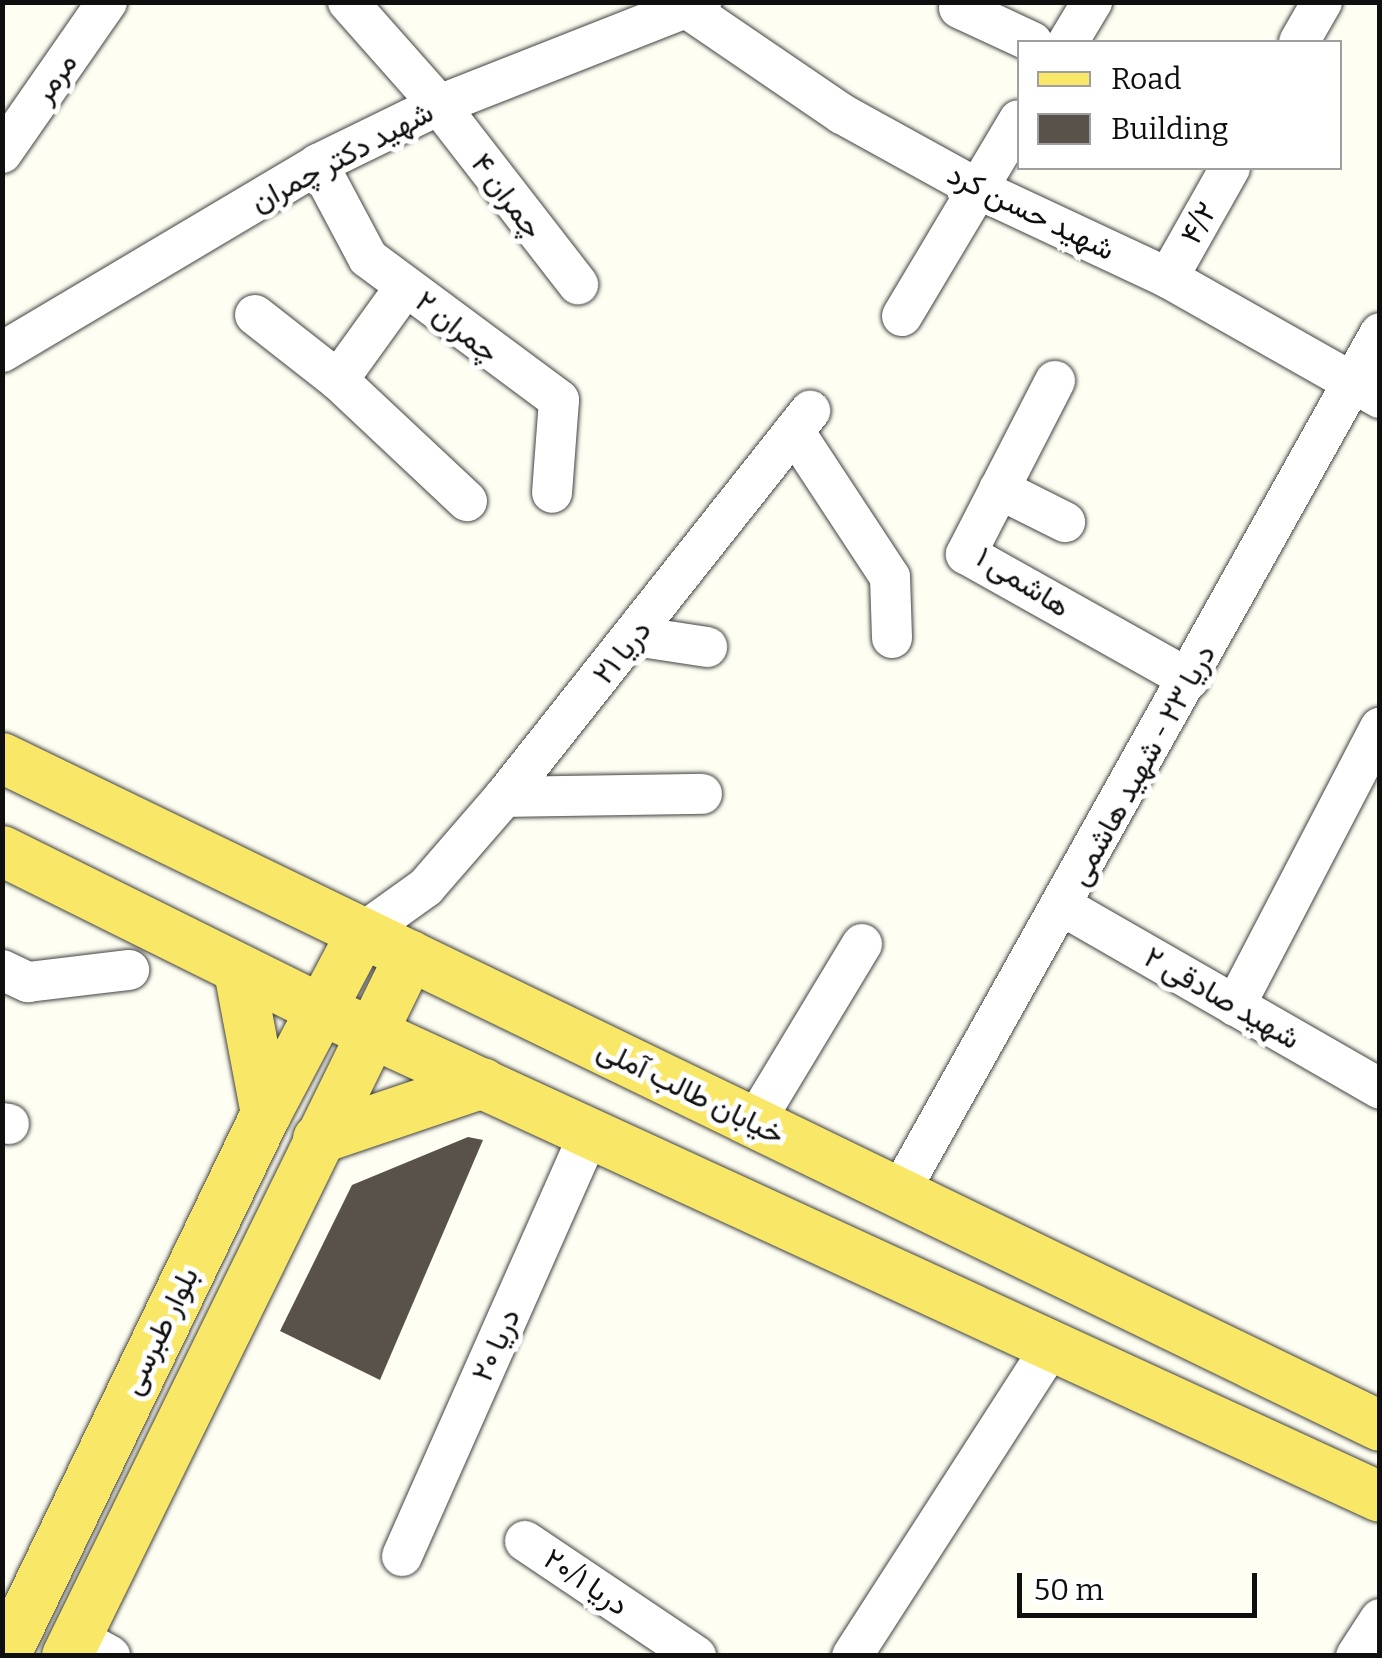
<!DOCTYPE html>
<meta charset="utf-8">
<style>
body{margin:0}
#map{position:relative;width:1382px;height:1658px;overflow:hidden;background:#fffef2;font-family:Bitter,Vazirmatn,serif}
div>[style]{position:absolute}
.building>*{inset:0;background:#58524b}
.roads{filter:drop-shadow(0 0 2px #424242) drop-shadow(0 0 2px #424242)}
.minor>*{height:40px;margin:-20px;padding:0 20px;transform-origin:20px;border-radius:20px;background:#fff}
.major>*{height:50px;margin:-25px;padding:0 25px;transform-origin:25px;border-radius:25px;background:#f9e768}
span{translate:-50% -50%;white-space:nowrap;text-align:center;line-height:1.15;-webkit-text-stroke:10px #fff;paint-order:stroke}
.street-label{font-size:30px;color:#0f0f0f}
.frame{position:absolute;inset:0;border:5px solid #0f0f0f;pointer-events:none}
.legend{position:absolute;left:1017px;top:40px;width:325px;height:130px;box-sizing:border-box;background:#fff;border:2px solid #9f9f9f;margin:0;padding:12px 18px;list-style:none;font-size:30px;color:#0f0f0f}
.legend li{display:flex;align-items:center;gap:20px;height:50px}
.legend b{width:50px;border:2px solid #9f9f9f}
.scale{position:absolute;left:1017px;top:1573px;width:240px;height:45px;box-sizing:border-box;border:5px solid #0f0f0f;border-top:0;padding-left:12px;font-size:30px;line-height:35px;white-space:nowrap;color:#0f0f0f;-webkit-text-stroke:8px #fff;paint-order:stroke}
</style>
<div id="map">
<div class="building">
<i style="clip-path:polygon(468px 1137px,483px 1140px,380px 1380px,280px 1331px,352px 1185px)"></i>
</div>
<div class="roads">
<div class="minor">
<i style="left:348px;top:2px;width:137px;rotate:48.5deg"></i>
<i style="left:439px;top:105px;width:227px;rotate:52.2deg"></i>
<i style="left:959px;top:8px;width:81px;rotate:25deg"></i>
<i style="left:691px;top:11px;width:183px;rotate:34.3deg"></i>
<i style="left:842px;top:114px;width:153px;rotate:28.9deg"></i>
<i style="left:976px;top:188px;width:212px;rotate:25.1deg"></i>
<i style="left:1168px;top:278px;width:244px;rotate:29.5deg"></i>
<i style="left:1068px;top:42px;width:47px;rotate:-59deg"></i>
<i style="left:1299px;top:42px;width:46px;rotate:-60.1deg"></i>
<i style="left:2px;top:153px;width:184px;rotate:-55.2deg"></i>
<i style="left:318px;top:164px;width:106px;rotate:62deg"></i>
<i style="left:368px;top:258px;width:238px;rotate:36.6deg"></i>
<i style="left:559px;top:400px;width:93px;rotate:94.3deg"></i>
<i style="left:1168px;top:278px;width:126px;rotate:-60.6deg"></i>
<i style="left:255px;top:315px;width:105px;rotate:38.1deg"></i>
<i style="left:338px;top:380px;width:177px;rotate:43.2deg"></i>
<i style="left:902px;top:316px;width:228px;rotate:-59.2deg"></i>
<i style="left:2px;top:352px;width:368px;rotate:-30.7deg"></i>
<i style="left:318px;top:164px;width:135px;rotate:-26deg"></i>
<i style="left:439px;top:105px;width:282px;rotate:-21.5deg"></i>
<i style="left:338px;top:380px;width:115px;rotate:-54.2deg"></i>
<i style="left:1055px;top:381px;width:195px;rotate:117.2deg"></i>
<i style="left:966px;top:554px;width:256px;rotate:29.3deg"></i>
<i style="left:794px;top:431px;width:175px;rotate:56.7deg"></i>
<i style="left:890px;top:577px;width:61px;rotate:88.1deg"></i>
<i style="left:999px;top:489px;width:74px;rotate:26.6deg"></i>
<i style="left:635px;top:636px;width:73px;rotate:8.7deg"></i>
<i style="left:504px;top:797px;width:198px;rotate:-0.9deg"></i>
<i style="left:1064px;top:907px;width:365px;rotate:29.9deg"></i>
<i style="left:362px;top:933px;width:79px;rotate:-35.7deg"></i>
<i style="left:426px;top:887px;width:119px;rotate:-49.1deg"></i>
<i style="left:504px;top:797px;width:493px;rotate:-51.6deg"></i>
<i style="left:2px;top:970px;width:29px;rotate:25deg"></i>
<i style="left:28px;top:982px;width:102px;rotate:-6.8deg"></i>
<i style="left:1235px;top:1006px;width:314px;rotate:-62.5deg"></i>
<i style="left:2px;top:1123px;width:7px;rotate:8deg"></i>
<i style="left:754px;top:1123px;width:209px;rotate:-58.9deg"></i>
<i style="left:899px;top:1193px;width:985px;rotate:-60.78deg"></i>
<i style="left:525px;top:1541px;width:206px;rotate:33.9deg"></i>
<i style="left:402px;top:1556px;width:462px;rotate:-66.1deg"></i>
<i style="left:76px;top:1637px;width:39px;rotate:29deg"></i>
<i style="left:852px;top:1656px;width:373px;rotate:-57.2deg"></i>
<i style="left:1356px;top:1656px;width:44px;rotate:-57deg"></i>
</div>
<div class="major">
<i style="left:2px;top:758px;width:1531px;rotate:25.86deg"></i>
<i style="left:2px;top:851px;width:360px;rotate:26.4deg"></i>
<i style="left:324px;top:1011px;width:1162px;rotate:24.71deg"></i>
<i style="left:239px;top:971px;width:146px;rotate:79.3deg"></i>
<i style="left:318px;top:1139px;width:174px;rotate:-18.7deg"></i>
<i style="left:5px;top:1656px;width:602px;rotate:-64.29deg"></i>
<i style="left:266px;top:1114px;width:205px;rotate:-62.1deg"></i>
<i style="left:67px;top:1656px;width:780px;rotate:-63.9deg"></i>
</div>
</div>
<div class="street-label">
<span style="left:55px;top:78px;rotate:-55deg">مرمر</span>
<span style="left:342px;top:157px;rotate:-28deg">شهید دکتر چمران</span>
<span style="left:507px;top:196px;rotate:53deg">چمران ۴</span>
<span style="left:1031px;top:212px;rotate:26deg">شهید حسن کرد</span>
<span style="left:1199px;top:223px;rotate:-61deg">۴/۲</span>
<span style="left:457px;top:327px;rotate:38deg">چمران ۲</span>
<span style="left:1023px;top:582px;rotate:32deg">هاشمی ۱</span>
<span style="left:622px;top:652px;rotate:-51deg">دریا ۲۱</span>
<span style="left:1142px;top:765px;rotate:-61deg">دریا ۲۳ - شهید هاشمی</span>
<span style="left:1222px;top:998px;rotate:30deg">شهید صادقی ۲</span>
<span style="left:691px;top:1092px;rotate:26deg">خیابان طالب آملی</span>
<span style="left:160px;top:1331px;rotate:-64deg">بلوار طبرسی</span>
<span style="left:496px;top:1345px;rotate:-66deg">دریا ۲۰</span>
<span style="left:586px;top:1582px;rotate:34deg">دریا ۲۰/۱</span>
</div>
<div class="frame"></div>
<ul class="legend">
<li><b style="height:12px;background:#f9e768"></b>Road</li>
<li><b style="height:28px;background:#58524b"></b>Building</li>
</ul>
<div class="scale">50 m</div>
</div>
